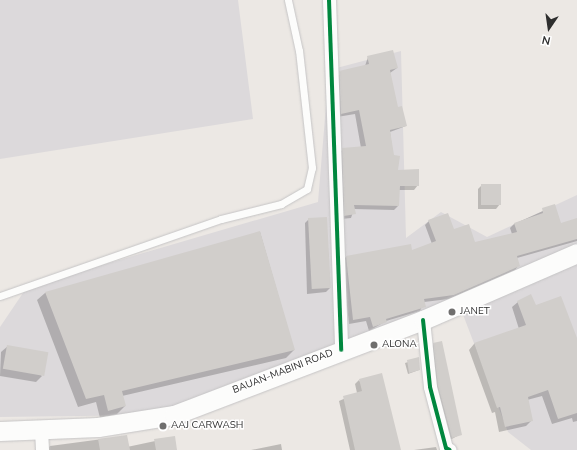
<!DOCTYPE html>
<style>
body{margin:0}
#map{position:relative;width:577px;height:450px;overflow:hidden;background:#ece8e4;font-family:"Nunito Sans",sans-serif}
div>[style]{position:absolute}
.industrial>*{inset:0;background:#dcd9db}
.shadow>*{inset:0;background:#0003}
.building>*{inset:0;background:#d1cecb;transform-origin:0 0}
.roads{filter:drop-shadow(0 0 1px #c5c4c5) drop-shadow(0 0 1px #c5c4c5)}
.service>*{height:7px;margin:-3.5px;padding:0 3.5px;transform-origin:3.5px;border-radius:3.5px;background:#fcfcfb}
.minor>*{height:13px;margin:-6.5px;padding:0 6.5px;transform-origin:6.5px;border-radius:6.5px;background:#fcfcfb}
.secondary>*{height:19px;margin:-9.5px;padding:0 9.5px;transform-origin:9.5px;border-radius:9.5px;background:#fcfcfb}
.cycleway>*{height:4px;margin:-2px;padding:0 2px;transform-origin:2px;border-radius:2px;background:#00873e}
.dots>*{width:11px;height:11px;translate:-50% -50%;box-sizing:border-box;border:2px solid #fff;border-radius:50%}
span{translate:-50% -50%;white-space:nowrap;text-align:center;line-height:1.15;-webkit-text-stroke:3px #fff;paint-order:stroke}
.poi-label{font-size:10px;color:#2e2e2e}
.left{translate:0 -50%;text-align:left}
.street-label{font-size:10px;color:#2e2e2e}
.north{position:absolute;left:529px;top:8px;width:40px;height:40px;-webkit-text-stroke:3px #fff;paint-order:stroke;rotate:193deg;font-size:11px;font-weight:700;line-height:16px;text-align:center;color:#2e2e2e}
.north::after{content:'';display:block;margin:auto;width:14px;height:18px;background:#2e2e2e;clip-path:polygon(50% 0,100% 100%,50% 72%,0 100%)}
</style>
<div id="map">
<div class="industrial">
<i style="clip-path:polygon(0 0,238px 0,253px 119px,0 159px)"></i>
<i style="clip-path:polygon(401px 51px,406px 238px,441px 212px,487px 237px,577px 195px,577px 450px,531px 450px,508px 432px,457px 299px,156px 415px,0 417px,0 327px,27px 287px,318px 202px,329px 70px)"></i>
</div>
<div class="shadow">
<i style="clip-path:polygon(368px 57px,397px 68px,390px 73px,397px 108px,406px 126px,390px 132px,393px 156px,397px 171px,418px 185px,414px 190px,399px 190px,398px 206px,394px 210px,354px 209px,351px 218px,341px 219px,338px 154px,343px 149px,361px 148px,355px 114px,337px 117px,336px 76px,365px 66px)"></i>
<i style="clip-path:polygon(482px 185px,500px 204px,496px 209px,478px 209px,478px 189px)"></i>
<i style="clip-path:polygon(554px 206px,561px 225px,577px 220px,577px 241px,517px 258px,519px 265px,515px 270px,449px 299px,424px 302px,420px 311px,386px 321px,369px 331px,366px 321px,349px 324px,342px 261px,346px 257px,411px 251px,432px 244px,425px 225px,429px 221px,474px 243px,512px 234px,510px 228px,514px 224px)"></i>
<i style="clip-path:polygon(309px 219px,330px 288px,326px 292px,307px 294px,305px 223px)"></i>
<i style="clip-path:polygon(260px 232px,294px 350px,286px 358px,122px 396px,125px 406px,117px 414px,100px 418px,96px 402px,78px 407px,37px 300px,45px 293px)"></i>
<i style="clip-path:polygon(518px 302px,535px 306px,577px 340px,577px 421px,573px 422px,572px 418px,552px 424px,542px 396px,527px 400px,532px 420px,526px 426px,499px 432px,495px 412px,492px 413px,469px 350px,474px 344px,519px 329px,512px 307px)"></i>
<i style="clip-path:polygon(434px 344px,461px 434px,448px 441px,434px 390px,430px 348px)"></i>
<i style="clip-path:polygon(8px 346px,42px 376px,36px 382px,0 376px,1px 352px)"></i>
<i style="clip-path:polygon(418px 359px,419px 370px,408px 374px,405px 363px)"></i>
<i style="clip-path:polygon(359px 380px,400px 450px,350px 450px,339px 401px,357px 393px,355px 384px)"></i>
<i style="clip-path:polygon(174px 437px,176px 450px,123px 450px,127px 447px)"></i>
<i style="clip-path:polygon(110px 438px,110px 450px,46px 450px,50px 446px)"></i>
<i style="clip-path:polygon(281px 444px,282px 450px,251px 450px)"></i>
<i style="clip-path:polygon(436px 447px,437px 450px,414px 450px)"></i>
</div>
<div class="building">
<i style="clip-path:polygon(393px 50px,398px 68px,390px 70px,398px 107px,402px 106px,407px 126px,390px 130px,394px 155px,400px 156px,398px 170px,419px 169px,419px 186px,400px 186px,399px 206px,354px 205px,356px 214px,344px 216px,342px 148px,366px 146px,359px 110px,341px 114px,339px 71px,369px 64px,367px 56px)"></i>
<i style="left:481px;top:184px;width:20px;height:21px"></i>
<i style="clip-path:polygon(555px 204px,561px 223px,577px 218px,577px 239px,517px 256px,520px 266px,454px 295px,424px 299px,426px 307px,386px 319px,387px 322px,373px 327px,370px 317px,353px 320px,346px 256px,411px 244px,412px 250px,436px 241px,428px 220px,448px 213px,454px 229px,469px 224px,475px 242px,517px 232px,514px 223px,543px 213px,542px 208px)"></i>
<i style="left:327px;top:217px;width:71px;height:19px;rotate:87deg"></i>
<i style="clip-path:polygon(260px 231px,295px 350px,122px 391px,126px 406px,108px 411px,104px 395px,86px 399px,45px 292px)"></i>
<i style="clip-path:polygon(531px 294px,536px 305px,561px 296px,577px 338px,577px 413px,558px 419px,548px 390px,528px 397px,533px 421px,505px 427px,500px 407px,497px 408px,474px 343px,526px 325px,517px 301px)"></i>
<i style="clip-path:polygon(442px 341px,462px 435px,452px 438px,438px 386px,433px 343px)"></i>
<i style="left:7px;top:345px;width:42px;height:24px;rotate:10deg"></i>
<i style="clip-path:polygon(419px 357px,420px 370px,409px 373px,407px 360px)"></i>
<i style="clip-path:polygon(382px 373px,401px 450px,355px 450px,343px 396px,362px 391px,359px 379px)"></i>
<i style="clip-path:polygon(127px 435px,130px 450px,100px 450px,98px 439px)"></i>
<i style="clip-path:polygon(175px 436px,177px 450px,156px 450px,154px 439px)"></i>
</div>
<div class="roads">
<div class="service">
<i style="left:0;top:296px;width:234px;rotate:-19.2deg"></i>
<i style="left:221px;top:219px;width:62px;rotate:-14deg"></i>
<i style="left:281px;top:204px;width:30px;rotate:-30deg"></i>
<i style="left:307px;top:189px;width:22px;rotate:-77deg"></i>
<i style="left:312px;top:168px;width:118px;rotate:-96.3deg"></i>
<i style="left:299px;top:51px;width:52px;rotate:-102.2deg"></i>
</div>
<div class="minor">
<i style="left:329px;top:0;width:350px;rotate:88deg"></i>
<i style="left:423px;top:320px;width:67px;rotate:84deg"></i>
<i style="left:430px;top:387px;width:63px;rotate:75.3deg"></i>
<i style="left:446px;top:448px;width:4px;rotate:27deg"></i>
<i style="left:41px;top:430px;width:20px;rotate:87deg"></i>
</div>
<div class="secondary">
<i style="left:0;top:431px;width:98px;rotate:-2.3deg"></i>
<i style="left:98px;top:427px;width:77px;rotate:-9deg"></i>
<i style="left:174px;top:415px;width:267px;rotate:-20.9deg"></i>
<i style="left:423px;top:320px;width:168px;rotate:-23.5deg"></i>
</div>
</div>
<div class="cycleway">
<i style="left:329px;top:0;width:350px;rotate:88deg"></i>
<i style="left:423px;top:320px;width:67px;rotate:84deg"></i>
<i style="left:430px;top:387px;width:63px;rotate:75.3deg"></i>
<i style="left:446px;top:448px;width:4px;rotate:27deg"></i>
</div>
<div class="dots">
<i style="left:452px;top:312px;background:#706f6e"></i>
<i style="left:374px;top:345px;background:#706f6e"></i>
<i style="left:163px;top:426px;background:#706f6e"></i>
</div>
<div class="poi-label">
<span class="left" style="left:460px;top:312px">JANET</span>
<span class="left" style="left:382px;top:345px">ALONA</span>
<span class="left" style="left:171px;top:426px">AAJ CARWASH</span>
</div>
<div class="street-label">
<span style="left:283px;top:372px;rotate:-21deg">BAUAN-MABINI ROAD</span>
</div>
<div class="north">N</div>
</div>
